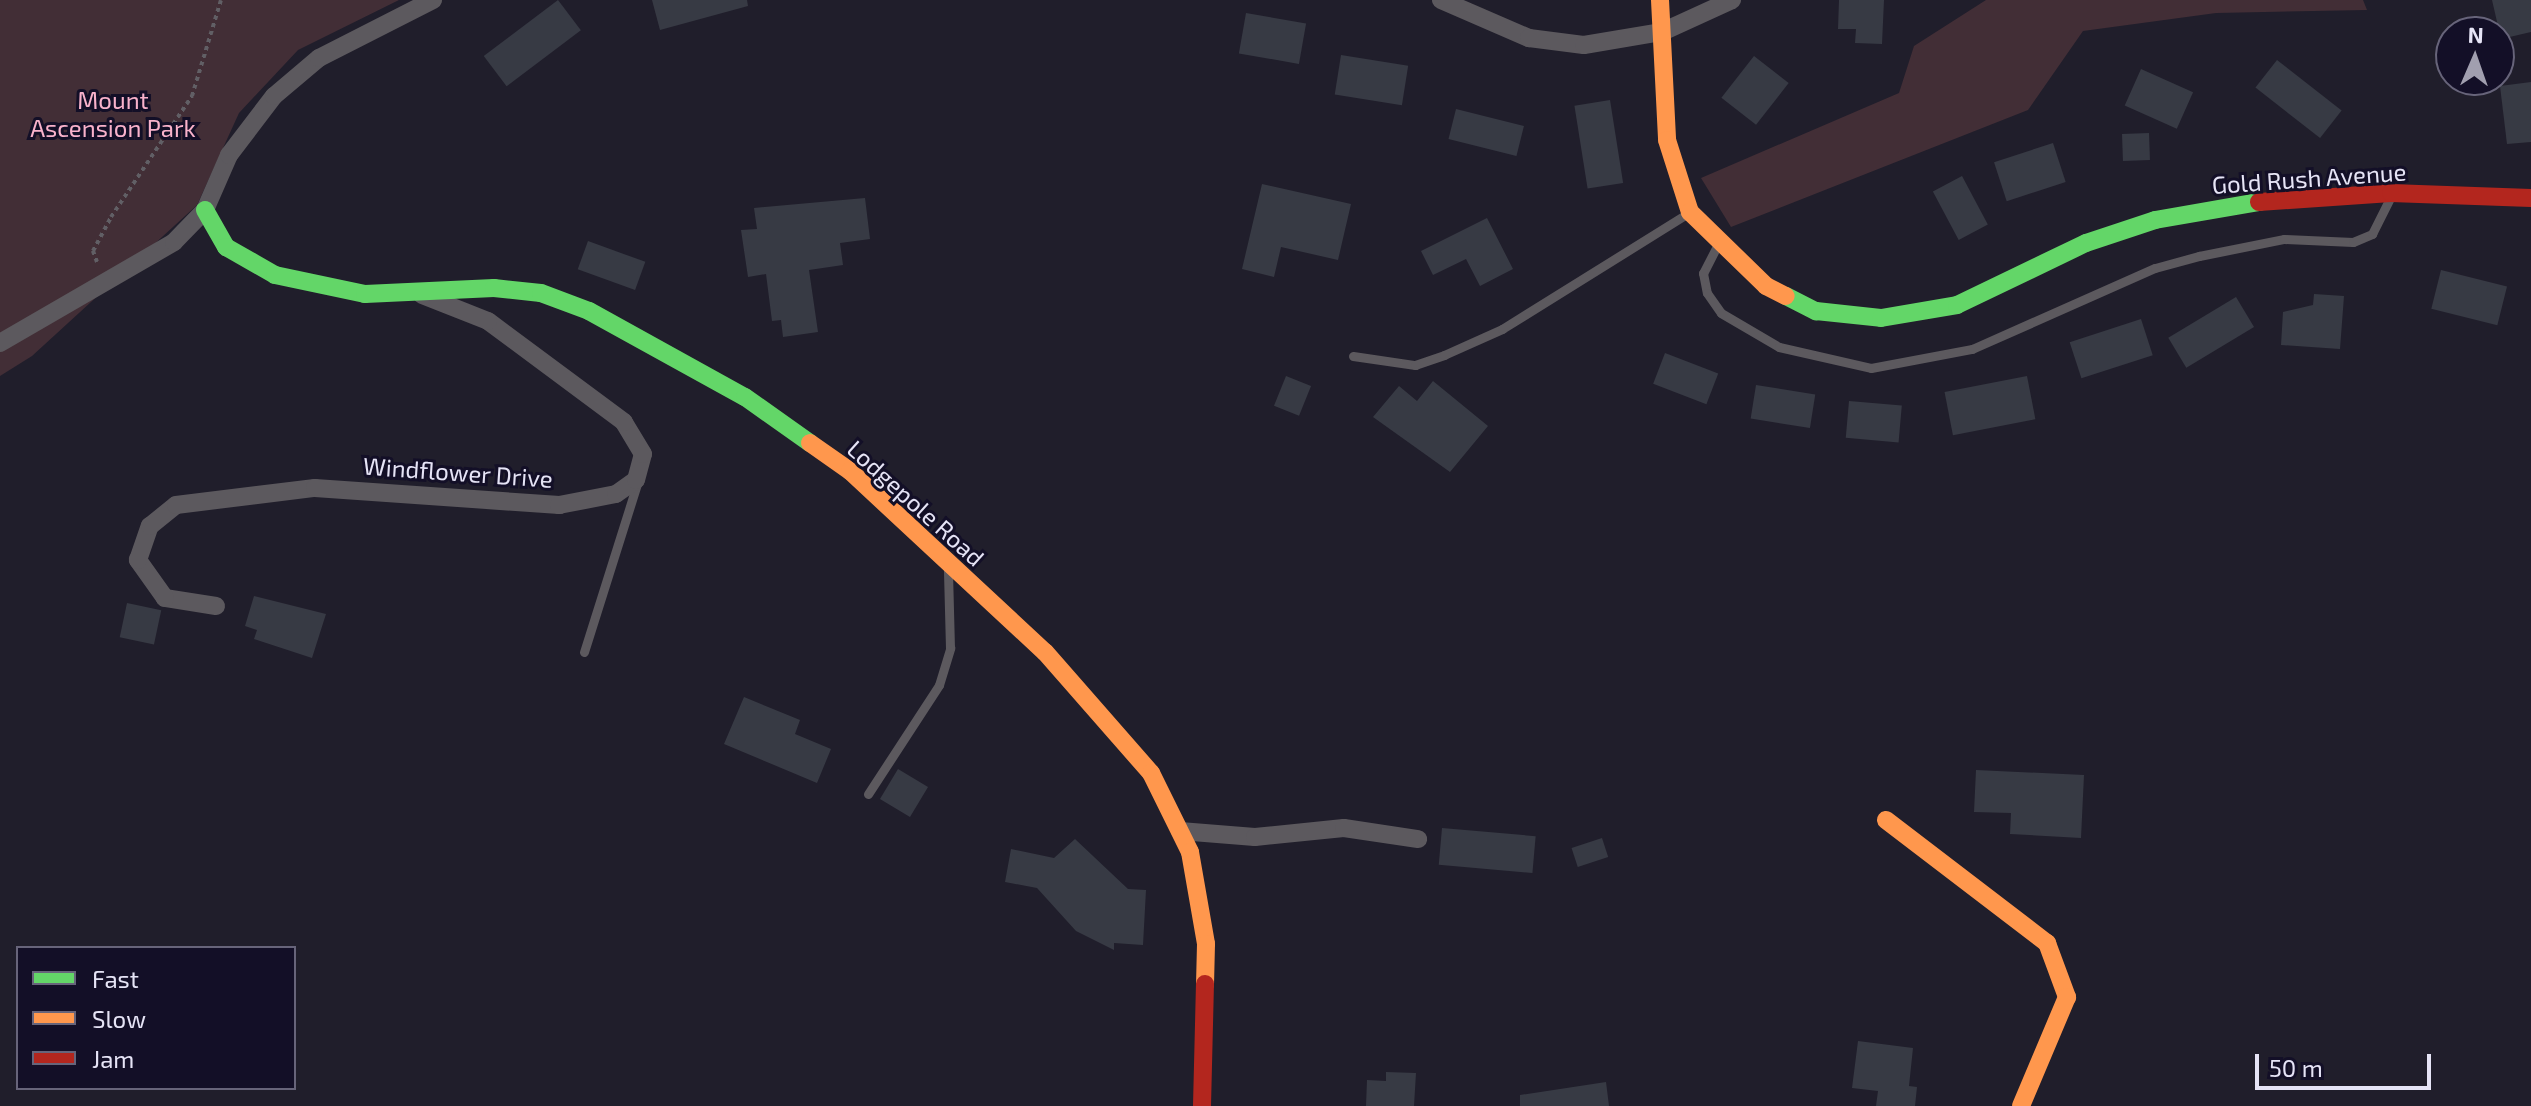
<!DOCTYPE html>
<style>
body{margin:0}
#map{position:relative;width:2531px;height:1106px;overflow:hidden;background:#201e2b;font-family:"Exo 2",sans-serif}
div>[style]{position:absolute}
.green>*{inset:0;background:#422e36}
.building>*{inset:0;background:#373a44;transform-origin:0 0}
.path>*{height:4px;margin-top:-2px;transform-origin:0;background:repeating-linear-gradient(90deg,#615f65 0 4px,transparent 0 8px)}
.lane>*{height:9px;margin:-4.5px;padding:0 4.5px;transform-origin:4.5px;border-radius:4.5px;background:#5c595e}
.street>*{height:18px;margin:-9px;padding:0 9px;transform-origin:9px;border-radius:9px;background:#5c595e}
.fast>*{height:18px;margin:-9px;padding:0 9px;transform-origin:9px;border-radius:9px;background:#63d668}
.slow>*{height:18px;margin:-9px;padding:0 9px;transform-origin:9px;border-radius:9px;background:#ff974d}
.jam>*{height:18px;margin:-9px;padding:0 9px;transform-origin:9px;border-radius:9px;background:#b3261e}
span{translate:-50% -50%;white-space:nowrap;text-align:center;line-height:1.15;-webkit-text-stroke:6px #130f27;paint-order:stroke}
.park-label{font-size:24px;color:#f9b2cb}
.street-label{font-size:24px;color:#e6e4f6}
.legend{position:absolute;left:16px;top:946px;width:280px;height:144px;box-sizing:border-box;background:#130f27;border:2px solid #67647a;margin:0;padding:10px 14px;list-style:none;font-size:24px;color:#e6e4f6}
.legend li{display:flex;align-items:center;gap:16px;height:40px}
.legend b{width:40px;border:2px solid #67647a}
.north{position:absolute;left:2435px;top:16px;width:80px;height:80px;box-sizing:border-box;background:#130f27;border:2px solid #67647a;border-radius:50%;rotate:2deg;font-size:22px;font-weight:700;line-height:32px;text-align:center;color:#e6e4f6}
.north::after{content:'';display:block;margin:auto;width:28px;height:36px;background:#a19faf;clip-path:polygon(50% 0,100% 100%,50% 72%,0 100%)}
.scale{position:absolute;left:2255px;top:1054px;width:176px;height:36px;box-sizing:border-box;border:4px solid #e6e4f6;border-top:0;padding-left:10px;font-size:24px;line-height:28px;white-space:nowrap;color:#e6e4f6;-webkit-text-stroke:6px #130f27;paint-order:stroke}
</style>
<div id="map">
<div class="green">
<i style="clip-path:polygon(0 0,399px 0,298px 50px,239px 113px,197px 205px,32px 356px,0 376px)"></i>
<i style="clip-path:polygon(1986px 0,2363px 0,2367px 10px,2216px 13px,2083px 31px,2028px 110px,1731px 227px,1701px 178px,1899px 93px,1914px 46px)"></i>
</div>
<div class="building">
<i style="left:558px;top:0;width:38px;height:93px;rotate:53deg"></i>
<i style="clip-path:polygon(652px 0,747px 0,748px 6px,660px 30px)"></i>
<i style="clip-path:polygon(1839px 0,1884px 0,1882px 44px,1855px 43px,1856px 29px,1838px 29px)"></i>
<i style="clip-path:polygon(2492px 0,2531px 0,2531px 32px,2501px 39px)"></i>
<i style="left:1246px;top:13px;width:61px;height:41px;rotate:10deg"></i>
<i style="left:1341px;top:55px;width:68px;height:40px;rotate:9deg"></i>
<i style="left:1754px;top:56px;width:44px;height:53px;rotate:38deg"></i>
<i style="left:2277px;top:60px;width:82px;height:35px;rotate:38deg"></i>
<i style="left:2141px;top:69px;width:57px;height:40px;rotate:24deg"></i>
<i style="clip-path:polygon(2531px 82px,2531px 142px,2507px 144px,2500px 86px)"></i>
<i style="left:1610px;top:100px;width:84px;height:36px;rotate:81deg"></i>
<i style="left:1456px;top:109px;width:70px;height:31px;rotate:14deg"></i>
<i style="left:2149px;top:133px;width:27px;height:27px;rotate:88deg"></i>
<i style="left:2053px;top:143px;width:41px;height:62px;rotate:72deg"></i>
<i style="left:1962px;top:176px;width:55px;height:33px;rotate:62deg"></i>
<i style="clip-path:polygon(1262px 184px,1351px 204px,1338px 260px,1281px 247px,1274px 277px,1242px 269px)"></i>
<i style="clip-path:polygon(865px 198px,870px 239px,840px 243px,843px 265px,809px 270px,818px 332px,783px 337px,781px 320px,772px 321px,766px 274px,748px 277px,741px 230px,757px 229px,754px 208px)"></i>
<i style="clip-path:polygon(1487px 218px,1513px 269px,1480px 286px,1466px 259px,1433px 275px,1421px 251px)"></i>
<i style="left:588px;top:241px;width:61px;height:30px;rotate:20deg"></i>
<i style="left:2441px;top:270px;width:68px;height:40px;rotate:14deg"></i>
<i style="clip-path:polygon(2314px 294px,2344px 296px,2340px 349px,2281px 345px,2283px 312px,2313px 305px)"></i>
<i style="left:2236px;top:297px;width:35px;height:79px;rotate:59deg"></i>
<i style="left:2141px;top:319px;width:38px;height:75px;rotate:72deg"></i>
<i style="left:1665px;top:353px;width:57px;height:33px;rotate:21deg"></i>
<i style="left:1286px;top:376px;width:27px;height:32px;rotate:22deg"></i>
<i style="left:2027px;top:376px;width:44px;height:84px;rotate:79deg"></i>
<i style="clip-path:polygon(1433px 381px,1488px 426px,1450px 472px,1373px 417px,1399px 386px,1417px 401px)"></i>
<i style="left:1756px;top:385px;width:60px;height:34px;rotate:9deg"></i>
<i style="left:1849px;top:401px;width:53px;height:37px;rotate:5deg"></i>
<i style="clip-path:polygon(254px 596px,326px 614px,312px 658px,254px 639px,257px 630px,245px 626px)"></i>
<i style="left:127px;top:603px;width:35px;height:35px;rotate:12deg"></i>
<i style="clip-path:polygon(744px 697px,800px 720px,795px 734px,831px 749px,817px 783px,724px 744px)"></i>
<i style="left:898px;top:769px;width:35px;height:35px;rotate:31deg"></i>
<i style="clip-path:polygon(1976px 770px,2084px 775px,2081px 838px,2010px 834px,2011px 813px,1974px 812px)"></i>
<i style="left:1442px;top:828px;width:94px;height:37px;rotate:5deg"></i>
<i style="left:1602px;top:838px;width:20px;height:32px;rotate:72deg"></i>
<i style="clip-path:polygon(1075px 839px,1128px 889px,1146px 890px,1143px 945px,1114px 943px,1114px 950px,1076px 931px,1037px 888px,1005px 882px,1011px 849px,1054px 858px)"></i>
<i style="clip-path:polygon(1858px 1041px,1913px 1048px,1909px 1086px,1917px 1087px,1915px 1106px,1876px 1106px,1878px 1091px,1852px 1088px)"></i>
<i style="clip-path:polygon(1386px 1072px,1416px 1073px,1414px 1106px,1366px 1106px,1367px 1080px,1386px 1081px)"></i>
<i style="clip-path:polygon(1606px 1082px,1609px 1106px,1520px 1106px,1520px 1095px)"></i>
</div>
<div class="path">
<i style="left:97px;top:262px;width:12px;rotate:-110deg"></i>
<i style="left:93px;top:251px;width:38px;rotate:-62deg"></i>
<i style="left:111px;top:217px;width:146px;rotate:-56.2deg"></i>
<i style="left:192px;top:96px;width:100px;rotate:-73.2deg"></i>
</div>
<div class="lane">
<i style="left:1718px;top:244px;width:33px;rotate:117deg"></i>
<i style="left:1703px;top:273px;width:20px;rotate:79deg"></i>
<i style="left:1707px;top:293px;width:24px;rotate:55deg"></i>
<i style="left:1721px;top:313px;width:67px;rotate:30.4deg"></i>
<i style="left:1779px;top:347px;width:94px;rotate:12.9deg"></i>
<i style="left:1871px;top:368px;width:103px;rotate:-10.7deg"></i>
<i style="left:1972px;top:349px;width:200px;rotate:-23.9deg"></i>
<i style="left:2155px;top:268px;width:46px;rotate:-15.3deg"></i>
<i style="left:2199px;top:256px;width:87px;rotate:-11.3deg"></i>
<i style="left:2284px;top:239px;width:69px;rotate:2.5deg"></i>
<i style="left:2353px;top:242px;width:21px;rotate:-23deg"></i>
<i style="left:2372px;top:234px;width:42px;rotate:-63.4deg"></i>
<i style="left:1353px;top:356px;width:63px;rotate:8.3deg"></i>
<i style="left:1415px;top:365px;width:31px;rotate:-19deg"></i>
<i style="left:1444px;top:355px;width:64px;rotate:-24.1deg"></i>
<i style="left:1502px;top:329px;width:218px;rotate:-31.9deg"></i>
<i style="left:584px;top:652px;width:176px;rotate:-72.5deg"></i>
<i style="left:868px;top:794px;width:130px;rotate:-56.9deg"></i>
<i style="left:939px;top:685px;width:39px;rotate:-73deg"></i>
<i style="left:950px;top:648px;width:79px;rotate:-91.5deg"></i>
</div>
<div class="street">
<i style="left:1441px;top:0;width:96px;rotate:23.4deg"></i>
<i style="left:1529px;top:38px;width:55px;rotate:7.3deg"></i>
<i style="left:1584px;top:45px;width:79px;rotate:-9.5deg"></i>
<i style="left:1662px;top:32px;width:77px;rotate:-24.6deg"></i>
<i style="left:0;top:343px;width:201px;rotate:-30.1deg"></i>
<i style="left:174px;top:242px;width:45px;rotate:-45.9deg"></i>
<i style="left:205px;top:210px;width:60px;rotate:-66.4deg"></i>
<i style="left:229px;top:155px;width:74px;rotate:-52.7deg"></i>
<i style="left:274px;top:96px;width:59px;rotate:-40.2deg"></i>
<i style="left:319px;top:58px;width:128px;rotate:-27deg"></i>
<i style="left:216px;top:606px;width:52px;rotate:-171.1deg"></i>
<i style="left:165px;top:598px;width:47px;rotate:-125.4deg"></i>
<i style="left:138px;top:560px;width:36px;rotate:-71deg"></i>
<i style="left:150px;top:526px;width:33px;rotate:-39deg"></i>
<i style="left:176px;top:505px;width:140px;rotate:-7deg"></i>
<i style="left:315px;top:488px;width:245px;rotate:4deg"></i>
<i style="left:559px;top:505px;width:58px;rotate:-10.9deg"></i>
<i style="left:616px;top:494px;width:24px;rotate:-35deg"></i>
<i style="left:636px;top:480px;width:27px;rotate:-75deg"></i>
<i style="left:643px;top:454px;width:37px;rotate:-121deg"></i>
<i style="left:624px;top:422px;width:169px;rotate:-143.4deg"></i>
<i style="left:488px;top:321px;width:71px;rotate:-158.5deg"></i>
<i style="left:1180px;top:831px;width:75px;rotate:4.6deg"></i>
<i style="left:1255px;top:837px;width:89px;rotate:-5.8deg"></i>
<i style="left:1344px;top:828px;width:75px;rotate:8.5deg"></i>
</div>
<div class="fast">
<i style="left:205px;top:210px;width:43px;rotate:60.4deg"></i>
<i style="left:226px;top:247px;width:56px;rotate:29.7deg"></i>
<i style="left:275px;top:275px;width:92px;rotate:11.9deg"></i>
<i style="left:365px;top:294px;width:129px;rotate:-2.7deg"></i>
<i style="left:494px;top:288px;width:47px;rotate:6.1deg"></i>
<i style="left:541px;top:293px;width:51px;rotate:20.6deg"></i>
<i style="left:589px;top:311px;width:178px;rotate:28.9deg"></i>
<i style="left:745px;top:397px;width:80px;rotate:35.3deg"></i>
<i style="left:1786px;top:296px;width:34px;rotate:27deg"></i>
<i style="left:1816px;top:311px;width:65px;rotate:6.1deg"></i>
<i style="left:1881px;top:318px;width:77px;rotate:-9.7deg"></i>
<i style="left:1957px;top:305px;width:143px;rotate:-25.7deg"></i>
<i style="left:2086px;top:243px;width:73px;rotate:-18.4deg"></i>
<i style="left:2155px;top:220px;width:106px;rotate:-9.8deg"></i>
</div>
<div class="slow">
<i style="left:1660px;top:0;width:140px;rotate:87.1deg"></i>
<i style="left:1667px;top:140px;width:76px;rotate:72.3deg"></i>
<i style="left:1690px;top:212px;width:106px;rotate:44.2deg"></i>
<i style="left:1766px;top:286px;width:22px;rotate:27deg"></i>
<i style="left:810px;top:443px;width:49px;rotate:35deg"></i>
<i style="left:850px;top:471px;width:266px;rotate:42.9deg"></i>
<i style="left:1045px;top:652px;width:161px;rotate:48.8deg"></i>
<i style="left:1151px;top:773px;width:88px;rotate:63.7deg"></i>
<i style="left:1190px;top:852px;width:93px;rotate:80.1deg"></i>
<i style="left:1206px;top:944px;width:40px;rotate:91.4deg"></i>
<i style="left:1886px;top:820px;width:203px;rotate:37.4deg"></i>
<i style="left:2047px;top:943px;width:58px;rotate:69.7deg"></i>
<i style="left:2067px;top:997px;width:118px;rotate:112.9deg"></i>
</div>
<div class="jam">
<i style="left:2259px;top:202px;width:132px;rotate:-3.9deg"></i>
<i style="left:2391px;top:193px;width:140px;rotate:2deg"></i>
<i style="left:1202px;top:1106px;width:122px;rotate:-88.6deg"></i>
</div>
<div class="park-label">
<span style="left:113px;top:114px">Mount<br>Ascension Park</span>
</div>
<div class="street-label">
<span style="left:2309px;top:178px;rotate:-4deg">Gold Rush Avenue</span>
<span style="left:458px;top:472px;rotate:4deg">Windflower Drive</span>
<span style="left:916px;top:503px;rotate:42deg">Lodgepole Road</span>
</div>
<ul class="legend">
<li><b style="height:10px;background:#63d668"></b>Fast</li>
<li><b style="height:10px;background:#ff974d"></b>Slow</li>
<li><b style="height:10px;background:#b3261e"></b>Jam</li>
</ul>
<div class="north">N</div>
<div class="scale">50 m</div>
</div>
